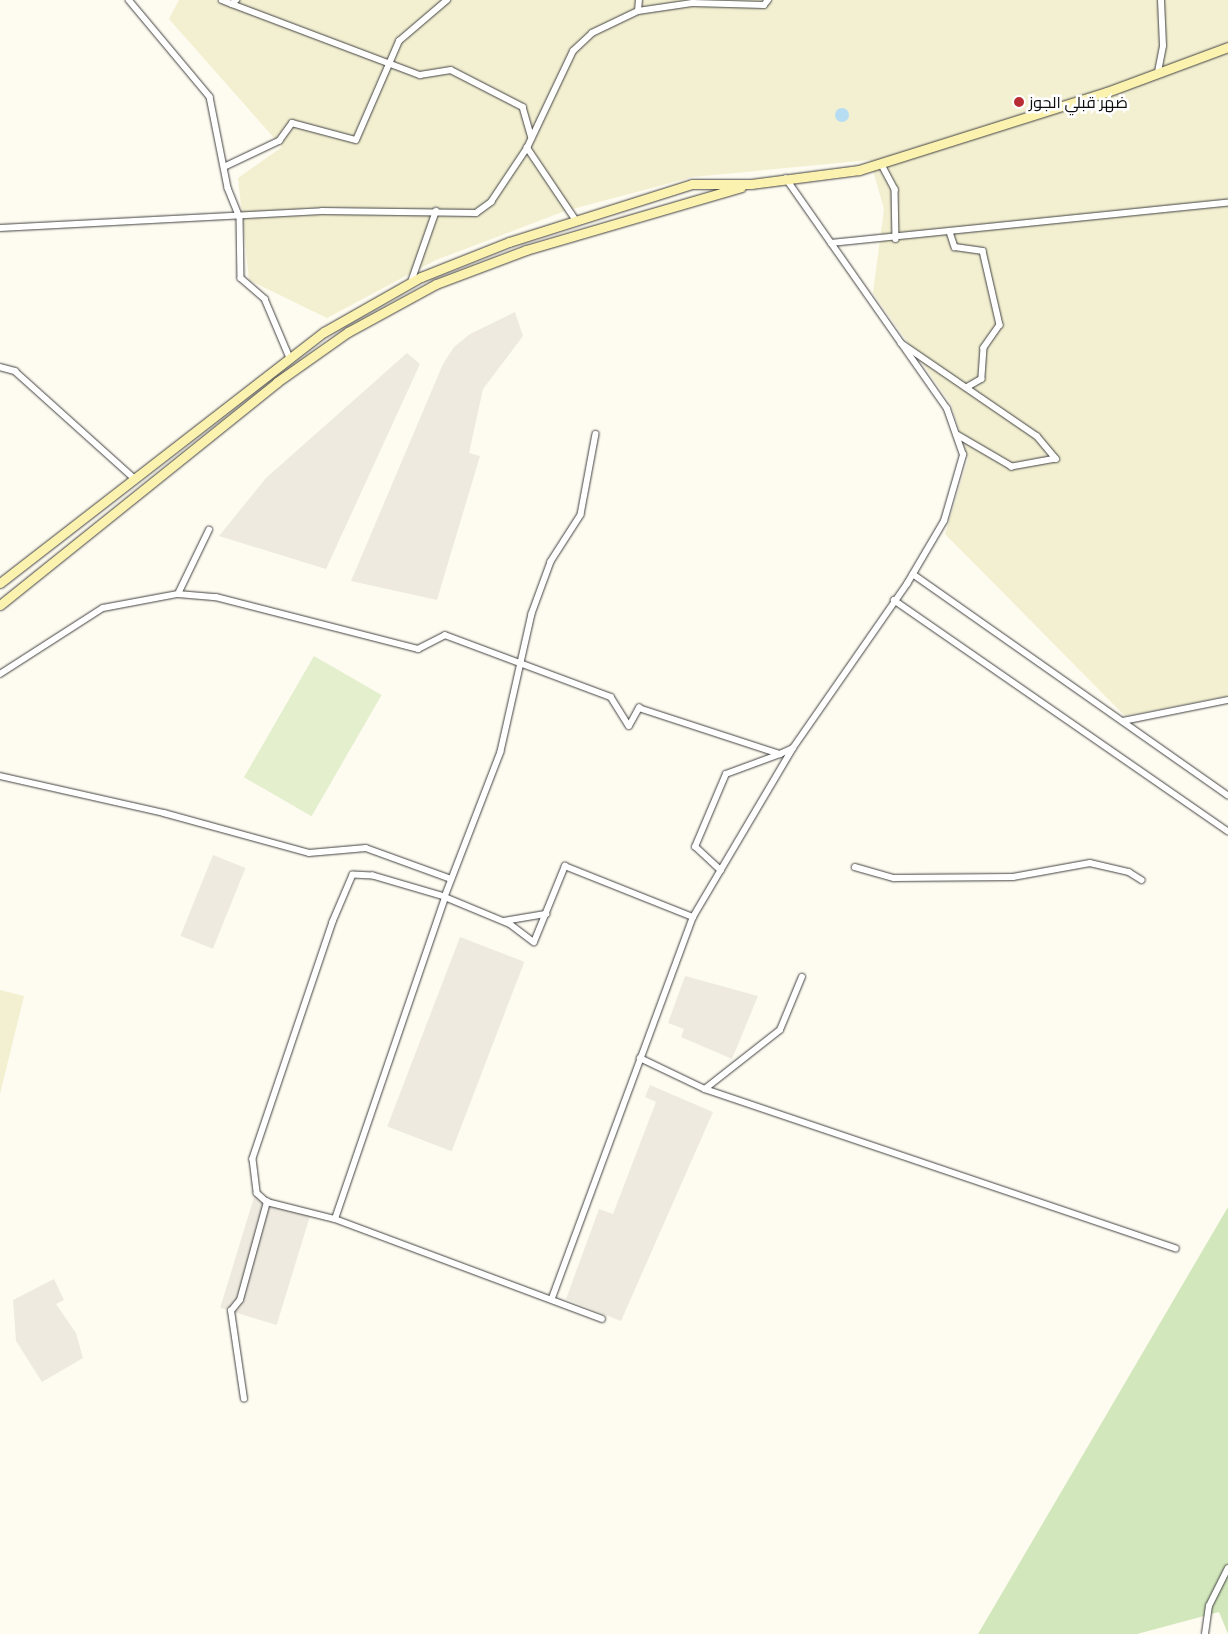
<!DOCTYPE html>
<meta charset="utf-8">
<style>
body{margin:0}
#map{position:relative;width:1228px;height:1634px;overflow:hidden;background:#fefbf0;font-family:"IBM Plex Serif",Cairo,serif}
div>[style]{position:absolute}
.farmland>*{inset:0;background:#f3f0d1}
.green>*{inset:0;background:#d2e7bb}
.pitch>*{inset:0;background:#e3efcd;transform-origin:0 0}
.plaza>*{inset:0;background:#eeeadf;transform-origin:0 0}
.water>*{inset:0;background:#b7ddf3}
.round{border-radius:50%}
.roads{filter:drop-shadow(0 0 1px #414141) drop-shadow(0 0 1px #414141)}
.street>*{height:5.5px;margin:-2.75px;padding:0 2.75px;transform-origin:2.75px;border-radius:2.75px;background:#fff}
.secondary>*{height:9px;margin:-4.5px;padding:0 4.5px;transform-origin:4.5px;border-radius:4.5px;background:#fbf2af}
.dots>*{width:14px;height:14px;translate:-50% -50%;box-sizing:border-box;border:2px solid #fff;border-radius:50%}
span{translate:-50% -50%;white-space:nowrap;text-align:center;line-height:1.15;-webkit-text-stroke:5px #fff;paint-order:stroke}
.poi-label{font-size:16px;color:#0e0e0e}
.left{translate:0 -50%;text-align:left}
</style>
<div id="map">
<div class="farmland">
<i style="clip-path:polygon(179px 0,1228px 0,1228px 696px,1125px 716px,945px 534px,968px 459px,951px 404px,873px 293px,884px 209px,870px 160px,693px 177px,565px 211px,436px 260px,327px 318px,249px 280px,238px 178px,282px 147px,169px 19px)"></i>
<i style="clip-path:polygon(0 990px,24px 996px,0 1094px)"></i>
</div>
<div class="green">
<i style="clip-path:polygon(1228px 1207px,1228px 1634px,1219px 1612px,1137px 1634px,978px 1634px)"></i>
</div>
<div class="pitch">
<i style="left:314px;top:656px;width:78px;height:140px;rotate:30deg"></i>
</div>
<div class="plaza">
<i style="clip-path:polygon(515px 312px,523px 336px,483px 389px,469px 453px,480px 456px,437px 600px,351px 581px,443px 364px,454px 347px,470px 334px)"></i>
<i style="clip-path:polygon(407px 353px,420px 364px,326px 569px,219px 536px,266px 478px)"></i>
<i style="left:213px;top:855px;width:35px;height:87px;rotate:22deg"></i>
<i style="left:460px;top:937px;width:69px;height:203px;rotate:21deg"></i>
<i style="clip-path:polygon(685px 976px,758px 996px,732px 1059px,681px 1037px,684px 1029px,668px 1023px)"></i>
<i style="clip-path:polygon(650px 1085px,713px 1112px,621px 1321px,566px 1299px,599px 1209px,613px 1214px,656px 1102px,645px 1097px)"></i>
<i style="left:255px;top:1194px;width:59px;height:119px;rotate:17deg"></i>
<i style="clip-path:polygon(54px 1279px,64px 1300px,56px 1304px,76px 1333px,83px 1358px,42px 1382px,16px 1341px,13px 1300px)"></i>
</div>
<div class="water">
<i class="round" style="left:835px;top:108px;width:14px;height:14px"></i>
</div>
<div class="roads">
<div class="street">
<i style="left:129px;top:0;width:126px;rotate:50.1deg"></i>
<i style="left:210px;top:97px;width:93px;rotate:78.8deg"></i>
<i style="left:228px;top:188px;width:31px;rotate:68deg"></i>
<i style="left:240px;top:217px;width:61px;rotate:89.1deg"></i>
<i style="left:241px;top:278px;width:32px;rotate:41deg"></i>
<i style="left:265px;top:299px;width:64px;rotate:67deg"></i>
<i style="left:222px;top:0;width:11px;rotate:22deg"></i>
<i style="left:232px;top:4px;width:6px;rotate:-45deg"></i>
<i style="left:232px;top:4px;width:201px;rotate:20.7deg"></i>
<i style="left:420px;top:75px;width:31px;rotate:-9deg"></i>
<i style="left:451px;top:70px;width:81px;rotate:27.2deg"></i>
<i style="left:523px;top:107px;width:32px;rotate:74deg"></i>
<i style="left:638px;top:11px;width:56px;rotate:-8.3deg"></i>
<i style="left:693px;top:3px;width:71px;rotate:1.6deg"></i>
<i style="left:764px;top:5px;width:6px;rotate:-51deg"></i>
<i style="left:1158px;top:72px;width:26px;rotate:-79deg"></i>
<i style="left:1163px;top:46px;width:46px;rotate:-92.5deg"></i>
<i style="left:881px;top:163px;width:30px;rotate:62deg"></i>
<i style="left:895px;top:189px;width:50px;rotate:88.9deg"></i>
<i style="left:226px;top:166px;width:59px;rotate:-25.3deg"></i>
<i style="left:279px;top:141px;width:22px;rotate:-54deg"></i>
<i style="left:292px;top:123px;width:66px;rotate:14.9deg"></i>
<i style="left:356px;top:140px;width:108px;rotate:-66.5deg"></i>
<i style="left:399px;top:41px;width:63px;rotate:-40.5deg"></i>
<i style="left:576px;top:221px;width:88px;rotate:-123.9deg"></i>
<i style="left:527px;top:148px;width:107px;rotate:-64.6deg"></i>
<i style="left:573px;top:51px;width:26px;rotate:-43deg"></i>
<i style="left:592px;top:33px;width:51px;rotate:-25.6deg"></i>
<i style="left:638px;top:11px;width:11px;rotate:-85deg"></i>
<i style="left:0;top:228px;width:322px;rotate:-3deg"></i>
<i style="left:322px;top:211px;width:154px;rotate:0.7deg"></i>
<i style="left:476px;top:213px;width:19px;rotate:-36deg"></i>
<i style="left:491px;top:202px;width:65px;rotate:-56.3deg"></i>
<i style="left:950px;top:232px;width:16px;rotate:72deg"></i>
<i style="left:955px;top:247px;width:28px;rotate:8deg"></i>
<i style="left:983px;top:251px;width:76px;rotate:77.1deg"></i>
<i style="left:1000px;top:325px;width:28px;rotate:125deg"></i>
<i style="left:984px;top:348px;width:31px;rotate:94deg"></i>
<i style="left:982px;top:379px;width:16px;rotate:150deg"></i>
<i style="left:831px;top:243px;width:399px;rotate:-5.8deg"></i>
<i style="left:411px;top:282px;width:75px;rotate:-70.6deg"></i>
<i style="left:901px;top:343px;width:165px;rotate:34.4deg"></i>
<i style="left:1037px;top:436px;width:30px;rotate:50deg"></i>
<i style="left:1056px;top:459px;width:45px;rotate:169.7deg"></i>
<i style="left:1012px;top:467px;width:64px;rotate:-149.8deg"></i>
<i style="left:0;top:367px;width:16px;rotate:15deg"></i>
<i style="left:15px;top:371px;width:160px;rotate:42deg"></i>
<i style="left:596px;top:434px;width:82px;rotate:100.5deg"></i>
<i style="left:581px;top:515px;width:56px;rotate:122.6deg"></i>
<i style="left:551px;top:562px;width:55px;rotate:110.1deg"></i>
<i style="left:532px;top:614px;width:141px;rotate:102.7deg"></i>
<i style="left:501px;top:752px;width:155px;rotate:111.1deg"></i>
<i style="left:445px;top:897px;width:70px;rotate:22.6deg"></i>
<i style="left:510px;top:924px;width:30px;rotate:37deg"></i>
<i style="left:534px;top:942px;width:82px;rotate:-67.8deg"></i>
<i style="left:565px;top:866px;width:138px;rotate:21.7deg"></i>
<i style="left:913px;top:574px;width:385px;rotate:35.1deg"></i>
<i style="left:178px;top:594px;width:38px;rotate:5deg"></i>
<i style="left:216px;top:597px;width:209px;rotate:14.4deg"></i>
<i style="left:418px;top:649px;width:30px;rotate:-27deg"></i>
<i style="left:445px;top:635px;width:177px;rotate:20.5deg"></i>
<i style="left:611px;top:697px;width:34px;rotate:58deg"></i>
<i style="left:629px;top:726px;width:21px;rotate:-61deg"></i>
<i style="left:639px;top:708px;width:148px;rotate:18.1deg"></i>
<i style="left:780px;top:754px;width:14px;rotate:-25deg"></i>
<i style="left:894px;top:600px;width:406px;rotate:34.7deg"></i>
<i style="left:0;top:674px;width:122px;rotate:-32.7deg"></i>
<i style="left:103px;top:608px;width:76px;rotate:-10.6deg"></i>
<i style="left:178px;top:594px;width:71px;rotate:-64.2deg"></i>
<i style="left:1123px;top:721px;width:107px;rotate:-11.3deg"></i>
<i style="left:0;top:776px;width:168px;rotate:12.7deg"></i>
<i style="left:164px;top:813px;width:150px;rotate:15.4deg"></i>
<i style="left:309px;top:853px;width:57px;rotate:-5deg"></i>
<i style="left:366px;top:848px;width:90px;rotate:20deg"></i>
<i style="left:855px;top:867px;width:41px;rotate:15.8deg"></i>
<i style="left:894px;top:878px;width:119px;rotate:-0.5deg"></i>
<i style="left:1013px;top:877px;width:78px;rotate:-10.3deg"></i>
<i style="left:1090px;top:863px;width:40px;rotate:13deg"></i>
<i style="left:1129px;top:872px;width:15px;rotate:32deg"></i>
<i style="left:721px;top:871px;width:35px;rotate:-137deg"></i>
<i style="left:695px;top:847px;width:79px;rotate:-67deg"></i>
<i style="left:726px;top:774px;width:58px;rotate:-20.3deg"></i>
<i style="left:504px;top:921px;width:43px;rotate:-9.5deg"></i>
<i style="left:640px;top:1058px;width:72px;rotate:25.5deg"></i>
<i style="left:705px;top:1089px;width:497px;rotate:18.7deg"></i>
<i style="left:705px;top:1089px;width:95px;rotate:-38.2deg"></i>
<i style="left:780px;top:1030px;width:57px;rotate:-67.5deg"></i>
<i style="left:335px;top:1219px;width:340px;rotate:-71.1deg"></i>
<i style="left:445px;top:897px;width:75px;rotate:-163.7deg"></i>
<i style="left:373px;top:876px;width:20px;rotate:-177deg"></i>
<i style="left:353px;top:875px;width:51px;rotate:113.1deg"></i>
<i style="left:333px;top:922px;width:250px;rotate:108.7deg"></i>
<i style="left:253px;top:1159px;width:34px;rotate:83deg"></i>
<i style="left:257px;top:1193px;width:13px;rotate:42deg"></i>
<i style="left:267px;top:1202px;width:70px;rotate:14deg"></i>
<i style="left:335px;top:1219px;width:285px;rotate:20.5deg"></i>
<i style="left:552px;top:1298px;width:406px;rotate:-69.7deg"></i>
<i style="left:693px;top:917px;width:196px;rotate:-59.4deg"></i>
<i style="left:793px;top:748px;width:200px;rotate:-55.2deg"></i>
<i style="left:907px;top:584px;width:73px;rotate:-59.6deg"></i>
<i style="left:944px;top:521px;width:69px;rotate:-73.9deg"></i>
<i style="left:963px;top:455px;width:49px;rotate:-109.2deg"></i>
<i style="left:947px;top:409px;width:281px;rotate:-125deg"></i>
<i style="left:244px;top:1399px;width:89px;rotate:-98.4deg"></i>
<i style="left:231px;top:1311px;width:14px;rotate:-51deg"></i>
<i style="left:240px;top:1300px;width:102px;rotate:-74.6deg"></i>
<i style="left:1205px;top:1634px;width:28px;rotate:-82deg"></i>
<i style="left:1209px;top:1606px;width:42px;rotate:-63.4deg"></i>
</div>
<div class="secondary">
<i style="left:0;top:583px;width:410px;rotate:-37.8deg"></i>
<i style="left:324px;top:332px;width:112px;rotate:-29.6deg"></i>
<i style="left:421px;top:277px;width:95px;rotate:-21.7deg"></i>
<i style="left:509px;top:242px;width:192px;rotate:-17.6deg"></i>
<i style="left:692px;top:184px;width:59px"></i>
<i style="left:751px;top:184px;width:109px;rotate:-7.4deg"></i>
<i style="left:859px;top:170px;width:260px;rotate:-17.5deg"></i>
<i style="left:1107px;top:92px;width:129px;rotate:-20.4deg"></i>
<i style="left:0;top:605px;width:356px;rotate:-38.8deg"></i>
<i style="left:277px;top:382px;width:87px;rotate:-35.2deg"></i>
<i style="left:348px;top:332px;width:100px;rotate:-28.6deg"></i>
<i style="left:436px;top:284px;width:96px;rotate:-20.7deg"></i>
<i style="left:526px;top:250px;width:224px;rotate:-16.3deg"></i>
</div>
</div>
<div class="dots">
<i style="left:1019px;top:102px;background:#b82d33"></i>
</div>
<div class="poi-label">
<span class="left" style="left:1029px;top:102px">ضهر قبلي الجوز</span>
</div>
</div>
